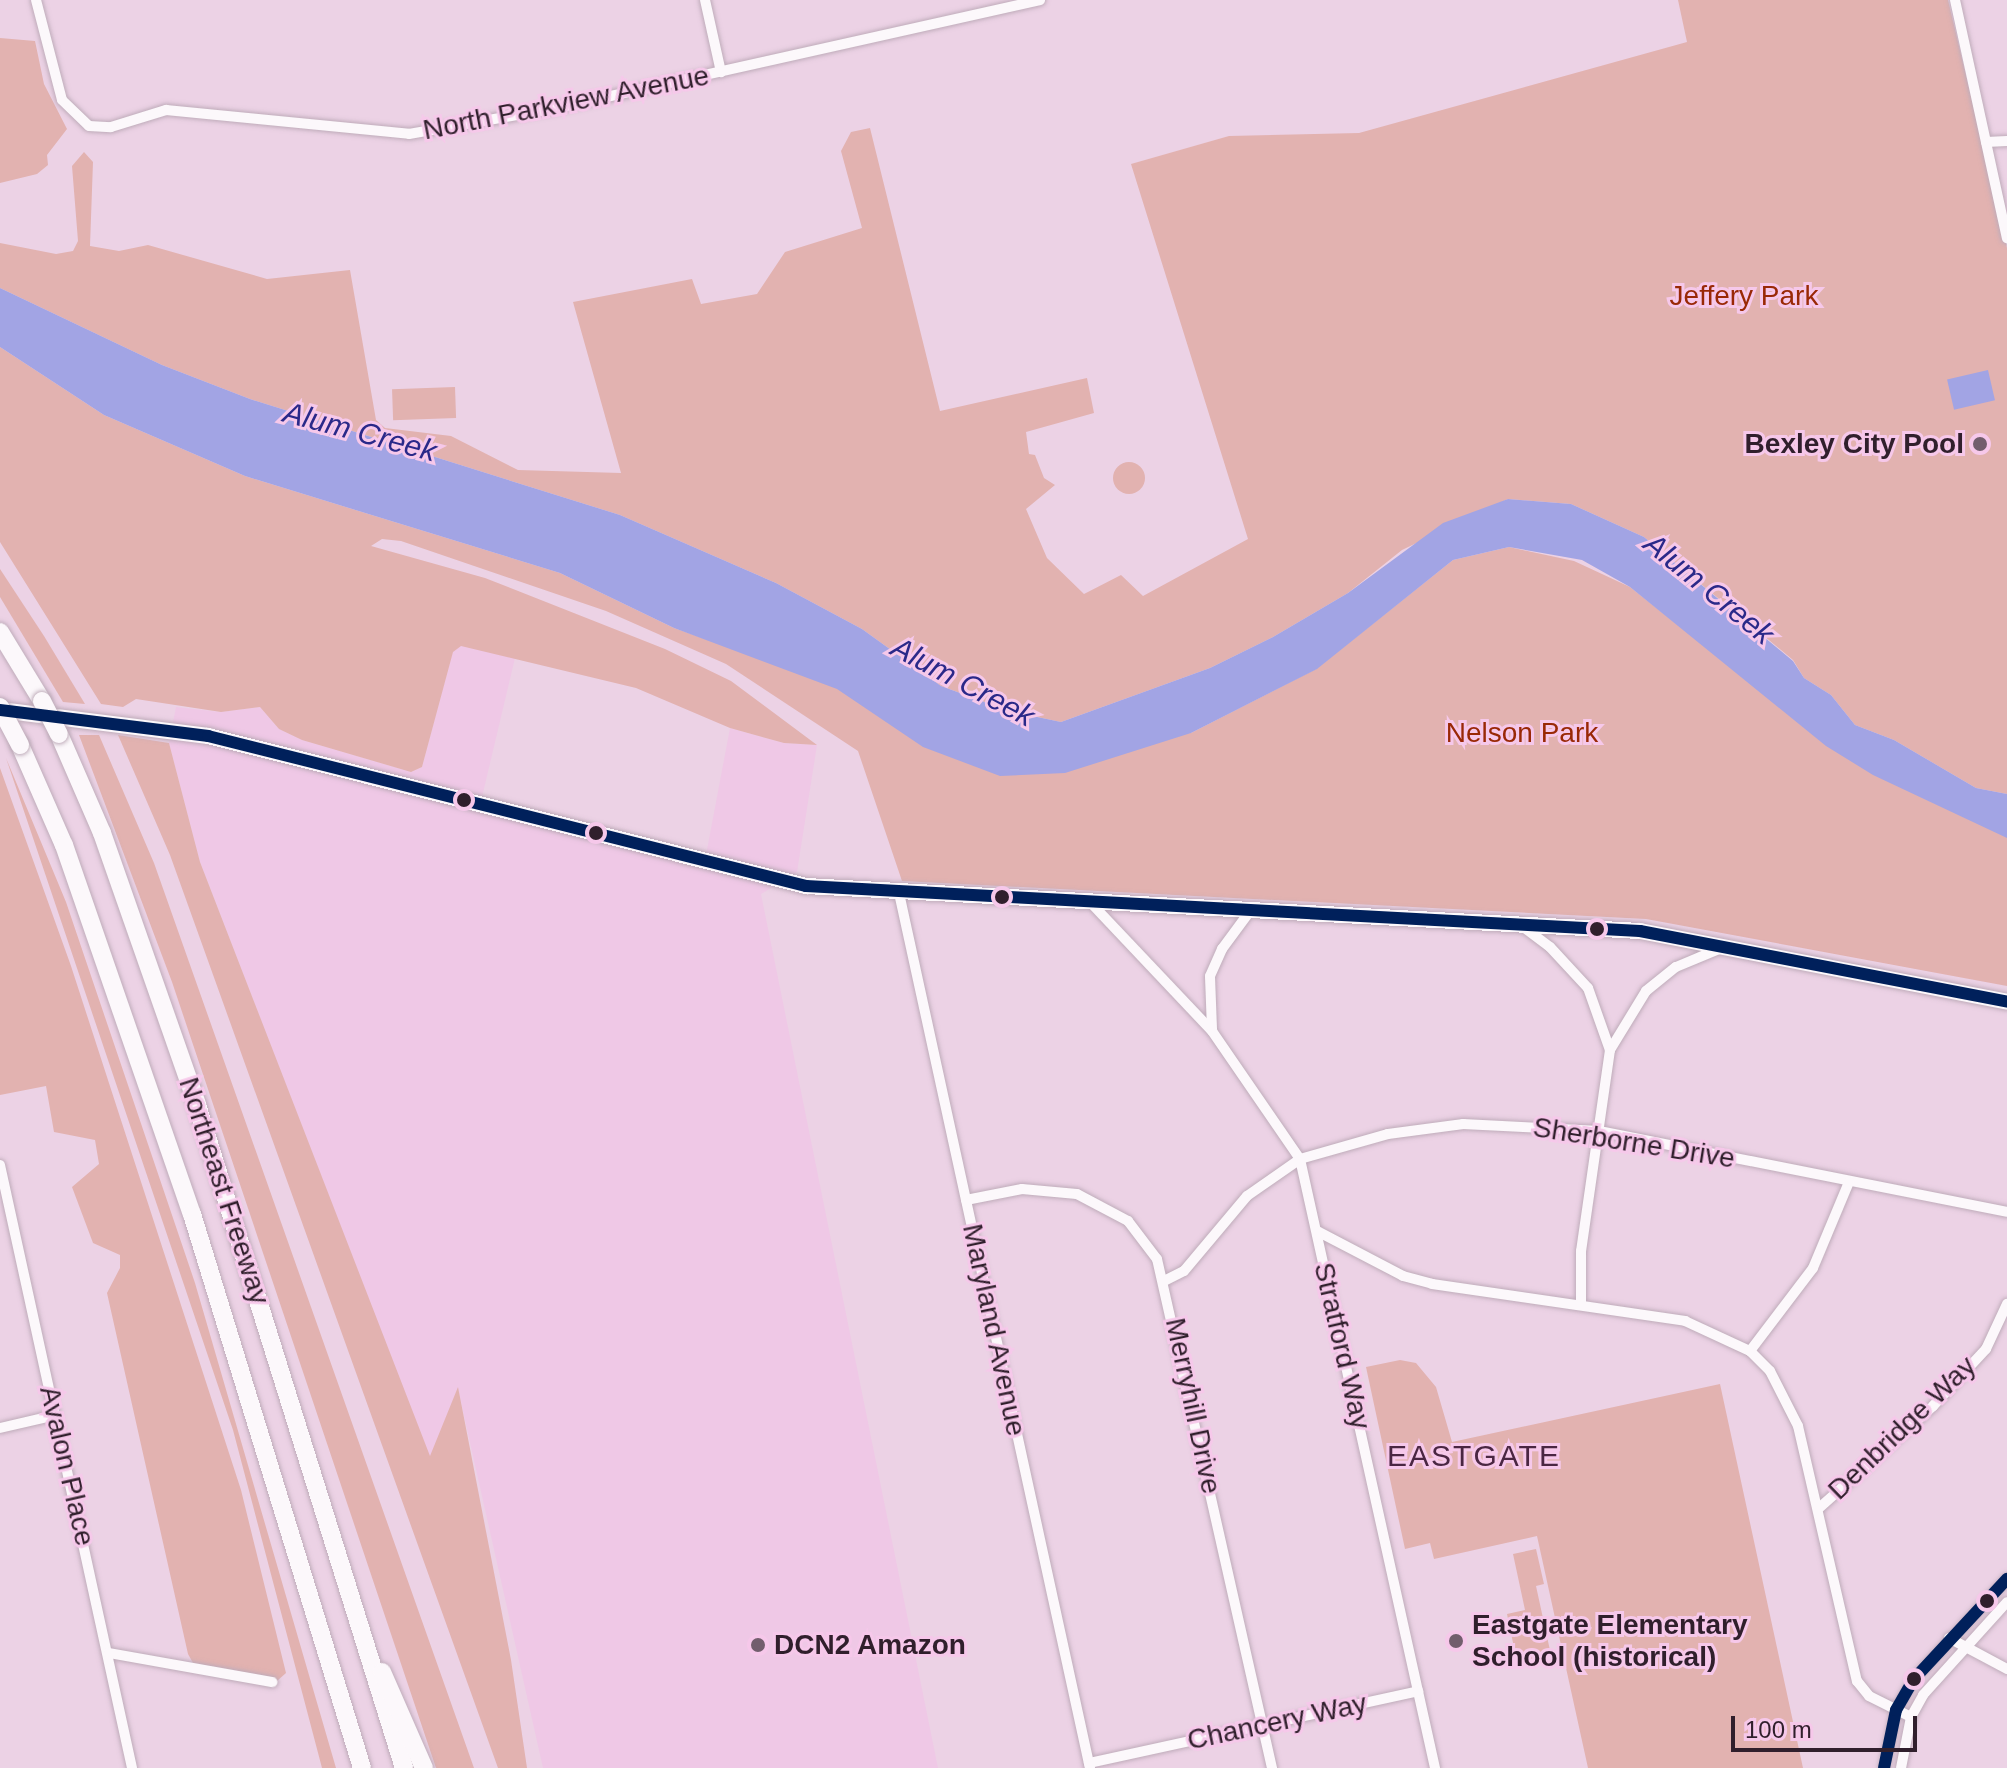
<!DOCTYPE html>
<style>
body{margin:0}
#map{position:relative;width:2007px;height:1768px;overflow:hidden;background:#ecd2e5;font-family:Arial,sans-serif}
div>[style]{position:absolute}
.built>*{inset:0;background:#efc8e6}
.green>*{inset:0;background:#e2b2b0;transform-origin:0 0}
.round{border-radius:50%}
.water>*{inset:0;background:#a2a4e4;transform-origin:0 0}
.roads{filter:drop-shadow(0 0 2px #bfacba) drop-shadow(0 0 2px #bfacba)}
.street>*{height:10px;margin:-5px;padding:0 5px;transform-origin:5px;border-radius:5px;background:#fcf8fb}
.primary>*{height:16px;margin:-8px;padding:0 8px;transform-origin:8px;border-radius:8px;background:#fcf8fb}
.highway>*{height:18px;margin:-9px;padding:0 9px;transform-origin:9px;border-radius:9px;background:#fcf8fb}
.bridges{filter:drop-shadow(0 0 2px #bfacba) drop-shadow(0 0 2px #bfacba)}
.highway-bridge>*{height:18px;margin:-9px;padding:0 9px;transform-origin:9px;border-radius:9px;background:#fcf8fb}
.bus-1>*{height:12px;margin:-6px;padding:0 6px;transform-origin:6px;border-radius:6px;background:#00205b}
.dots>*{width:22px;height:22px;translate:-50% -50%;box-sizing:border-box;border:4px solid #f6c8ea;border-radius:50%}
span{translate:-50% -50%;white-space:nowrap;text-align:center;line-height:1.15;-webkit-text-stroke:6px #f6c8ea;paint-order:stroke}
.street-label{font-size:28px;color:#301f2c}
.park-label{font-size:28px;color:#992806}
.poi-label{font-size:28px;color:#301f2c;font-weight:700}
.right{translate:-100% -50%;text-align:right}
.left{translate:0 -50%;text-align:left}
.water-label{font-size:30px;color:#2a2989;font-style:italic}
.neighbourhood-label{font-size:30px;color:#4a2642;letter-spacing:2px}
.scale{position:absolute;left:1731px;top:1716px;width:186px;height:36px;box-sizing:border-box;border:4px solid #301f2c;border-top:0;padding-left:10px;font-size:24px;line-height:28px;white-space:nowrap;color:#301f2c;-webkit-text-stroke:6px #f6c8ea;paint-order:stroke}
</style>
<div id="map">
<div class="built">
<i style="clip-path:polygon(461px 645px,515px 658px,482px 797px,706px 855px,730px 728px,784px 743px,817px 745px,797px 872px,761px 894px,938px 1768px,543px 1768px,458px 1389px,430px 1458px,200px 862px,169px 743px,176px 707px,221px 712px,260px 707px,279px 729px,302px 740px,411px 772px,422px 767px,453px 651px)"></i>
</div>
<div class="green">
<i style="clip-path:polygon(1678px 0,1948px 0,2007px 248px,2007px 794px,1976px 788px,1894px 740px,1855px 725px,1831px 695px,1804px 678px,1793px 660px,1644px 537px,1571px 504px,1508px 499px,1402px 550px,1348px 593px,1273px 637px,1210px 668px,1061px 722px,1009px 711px,941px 686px,862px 629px,776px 583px,620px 515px,250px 399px,162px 365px,0 288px,0 243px,56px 254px,73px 251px,78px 241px,72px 166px,84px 152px,93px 162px,90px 246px,119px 251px,148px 245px,267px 279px,350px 270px,376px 420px,385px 428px,451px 436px,518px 470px,621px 473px,573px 302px,692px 279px,701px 304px,757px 294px,785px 252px,862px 228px,841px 151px,851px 132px,870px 128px,940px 411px,1087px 378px,1094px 413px,1026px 432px,1029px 454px,1035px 455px,1044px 478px,1055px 485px,1026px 509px,1047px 558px,1084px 594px,1121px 575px,1143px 596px,1248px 539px,1131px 164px,1229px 136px,1359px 133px,1687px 42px)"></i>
<i style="clip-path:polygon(0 38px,35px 41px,44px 84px,67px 129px,47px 155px,48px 165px,37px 174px,0 183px)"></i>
<i style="clip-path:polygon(0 347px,104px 415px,245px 476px,560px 573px,674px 628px,1001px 743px,1191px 733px,1316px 669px,1453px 560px,1509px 547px,1574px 561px,1630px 587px,1766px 695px,2007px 819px,2007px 986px,1646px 919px,902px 881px,858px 751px,726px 664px,606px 611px,401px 541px,382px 539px,371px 546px,485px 578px,665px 649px,731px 681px,817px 745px,784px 743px,730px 728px,636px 688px,461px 646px,453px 652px,422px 767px,411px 772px,302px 740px,279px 729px,260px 707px,221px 712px,136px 699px,123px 707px,101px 704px,0 542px)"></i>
<i style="left:455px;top:387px;width:31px;height:63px;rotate:88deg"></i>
<i class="round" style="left:1113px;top:462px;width:32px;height:32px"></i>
<i style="clip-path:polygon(0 569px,44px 636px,85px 704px,63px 702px,0 597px)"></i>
<i style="clip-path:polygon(79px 735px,99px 735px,154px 863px,474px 1768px,436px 1768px,172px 982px)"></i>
<i style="clip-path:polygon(118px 735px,169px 743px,200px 862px,430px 1456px,458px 1387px,511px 1660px,527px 1768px,498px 1768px,170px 855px)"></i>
<i style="clip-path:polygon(6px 758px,66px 902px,195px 1283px,336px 1768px,322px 1768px,233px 1430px)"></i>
<i style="clip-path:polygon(0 768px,71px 966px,241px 1490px,286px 1673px,277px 1681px,193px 1663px,188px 1654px,107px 1293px,120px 1268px,120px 1255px,93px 1243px,72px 1187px,99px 1164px,95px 1140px,54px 1132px,46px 1086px,0 1095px)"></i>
<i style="clip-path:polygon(1400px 1360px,1416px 1363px,1436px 1387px,1452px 1442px,1720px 1384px,1803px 1768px,1588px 1768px,1537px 1536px,1434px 1559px,1430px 1543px,1405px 1549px,1366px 1367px)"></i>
<i style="clip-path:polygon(1536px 1549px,1544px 1584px,1536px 1586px,1551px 1655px,1517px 1662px,1507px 1614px,1525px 1610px,1513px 1554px)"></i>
</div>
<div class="water">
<i style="clip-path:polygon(0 288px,162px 365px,250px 399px,620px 515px,776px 583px,862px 629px,941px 686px,1009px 711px,1061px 722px,1210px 668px,1273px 637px,1348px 593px,1443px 523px,1508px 499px,1571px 504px,1644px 537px,1793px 661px,1804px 678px,1831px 695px,1855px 725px,1894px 740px,1976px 788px,2007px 794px,2007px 838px,1873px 775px,1826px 746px,1630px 587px,1582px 560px,1509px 547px,1453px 560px,1317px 669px,1191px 733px,1065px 773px,1000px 776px,923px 747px,837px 689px,674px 628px,560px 573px,245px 476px,104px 415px,0 347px)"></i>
<i style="left:1988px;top:370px;width:31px;height:42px;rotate:77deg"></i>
</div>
<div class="roads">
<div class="street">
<i style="left:36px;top:0;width:103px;rotate:75.4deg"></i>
<i style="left:62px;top:100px;width:37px;rotate:44deg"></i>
<i style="left:89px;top:126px;width:22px;rotate:3deg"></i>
<i style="left:111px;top:127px;width:58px;rotate:-17.2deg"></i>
<i style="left:166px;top:110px;width:244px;rotate:5.6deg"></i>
<i style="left:409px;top:134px;width:150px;rotate:-10deg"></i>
<i style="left:557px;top:108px;width:495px;rotate:-12.6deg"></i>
<i style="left:705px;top:0;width:74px;rotate:77.5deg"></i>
<i style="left:1955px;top:0;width:244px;rotate:77.7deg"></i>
<i style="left:1986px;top:142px;width:21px;rotate:-3deg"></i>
<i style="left:899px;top:893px;width:896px;rotate:77.69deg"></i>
<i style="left:1091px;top:903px;width:176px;rotate:46.6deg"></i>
<i style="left:1212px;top:1031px;width:155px;rotate:55.5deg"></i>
<i style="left:1300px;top:1159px;width:624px;rotate:77.5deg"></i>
<i style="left:1522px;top:926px;width:35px;rotate:37deg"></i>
<i style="left:1550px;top:947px;width:56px;rotate:47.2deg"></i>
<i style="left:1588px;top:988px;width:66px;rotate:70.5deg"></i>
<i style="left:1610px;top:1050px;width:203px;rotate:98.2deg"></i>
<i style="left:1581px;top:1251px;width:54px;rotate:90deg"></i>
<i style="left:1212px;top:1029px;width:53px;rotate:-92.2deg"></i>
<i style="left:1210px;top:976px;width:30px;rotate:-66deg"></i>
<i style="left:1222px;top:949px;width:47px;rotate:-53.6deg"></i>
<i style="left:1610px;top:1050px;width:69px;rotate:-58.6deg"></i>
<i style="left:1646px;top:991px;width:38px;rotate:-39deg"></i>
<i style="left:1676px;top:967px;width:47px;rotate:-22.7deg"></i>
<i style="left:0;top:1165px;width:617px;rotate:77.65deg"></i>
<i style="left:966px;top:1200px;width:57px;rotate:-11.1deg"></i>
<i style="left:1022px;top:1189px;width:55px;rotate:5.2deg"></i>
<i style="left:1077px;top:1194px;width:58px;rotate:27.9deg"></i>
<i style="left:1128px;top:1221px;width:48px;rotate:52.7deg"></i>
<i style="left:1157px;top:1259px;width:522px;rotate:77.27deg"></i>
<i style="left:1317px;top:1231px;width:97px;rotate:27.6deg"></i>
<i style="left:1403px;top:1276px;width:30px;rotate:15deg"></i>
<i style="left:1432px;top:1284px;width:256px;rotate:8.3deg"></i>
<i style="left:1685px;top:1321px;width:72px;rotate:24.8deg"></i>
<i style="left:1750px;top:1351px;width:28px;rotate:45deg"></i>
<i style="left:1770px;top:1371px;width:62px;rotate:63deg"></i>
<i style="left:1798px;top:1426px;width:262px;rotate:77deg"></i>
<i style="left:1857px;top:1681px;width:19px;rotate:51deg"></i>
<i style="left:1869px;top:1696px;width:47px;rotate:26.6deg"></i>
<i style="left:1166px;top:1280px;width:20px;rotate:-27deg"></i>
<i style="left:1184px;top:1271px;width:98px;rotate:-50deg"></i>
<i style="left:1247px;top:1196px;width:65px;rotate:-34.9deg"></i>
<i style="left:1300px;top:1159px;width:91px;rotate:-15.9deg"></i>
<i style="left:1388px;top:1134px;width:76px;rotate:-7.6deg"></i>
<i style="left:1463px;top:1124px;width:136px;rotate:2.9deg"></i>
<i style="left:1599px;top:1131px;width:416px;rotate:11.2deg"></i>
<i style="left:1750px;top:1351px;width:104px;rotate:-52.8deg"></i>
<i style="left:1813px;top:1268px;width:93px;rotate:-67.3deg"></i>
<i style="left:0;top:1428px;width:57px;rotate:-13.1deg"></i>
<i style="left:1818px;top:1509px;width:154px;rotate:-41.8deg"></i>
<i style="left:1933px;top:1406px;width:78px;rotate:-47.1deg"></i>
<i style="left:1986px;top:1349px;width:50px;rotate:-65deg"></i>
<i style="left:1949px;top:1638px;width:66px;rotate:28.1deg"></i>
<i style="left:109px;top:1653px;width:166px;rotate:10.1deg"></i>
<i style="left:1089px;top:1763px;width:337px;rotate:-12.3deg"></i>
<i style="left:1884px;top:1768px;width:59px;rotate:-78.3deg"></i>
<i style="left:1896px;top:1710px;width:36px;rotate:-60deg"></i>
<i style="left:1914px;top:1679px;width:137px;rotate:-47.1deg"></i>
<i style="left:1901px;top:1768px;width:52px;rotate:-78.9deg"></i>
<i style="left:1911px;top:1717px;width:25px;rotate:-61deg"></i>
<i style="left:1923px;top:1695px;width:125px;rotate:-47.9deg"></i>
</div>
<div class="primary">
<i style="left:0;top:710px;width:210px;rotate:7.1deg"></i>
<i style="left:208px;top:736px;width:617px;rotate:14.08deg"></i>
<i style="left:806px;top:886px;width:835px;rotate:3.09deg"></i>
<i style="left:1640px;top:931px;width:374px;rotate:10.9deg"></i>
</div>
<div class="highway">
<i style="left:0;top:632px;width:81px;rotate:58.7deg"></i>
<i style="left:59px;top:734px;width:108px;rotate:66.5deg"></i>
<i style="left:102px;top:833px;width:288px;rotate:70.7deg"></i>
<i style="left:197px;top:1105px;width:695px;rotate:72.66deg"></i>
<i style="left:20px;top:745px;width:109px;rotate:66.3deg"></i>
<i style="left:64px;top:845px;width:391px;rotate:70.9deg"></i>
<i style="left:192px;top:1214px;width:579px;rotate:72.94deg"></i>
<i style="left:382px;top:1672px;width:105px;rotate:66.4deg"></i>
</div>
</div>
<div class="bridges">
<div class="highway-bridge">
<i style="left:42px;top:701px;width:37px;rotate:63deg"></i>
<i style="left:0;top:707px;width:43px;rotate:62.2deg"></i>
</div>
</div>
<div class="bus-1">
<i style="left:0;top:710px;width:210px;rotate:7.1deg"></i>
<i style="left:208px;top:736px;width:617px;rotate:14.08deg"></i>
<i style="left:806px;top:886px;width:835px;rotate:3.09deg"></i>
<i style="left:1640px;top:931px;width:374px;rotate:10.9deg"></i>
<i style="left:1884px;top:1768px;width:59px;rotate:-78.3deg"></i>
<i style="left:1896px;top:1710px;width:36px;rotate:-60deg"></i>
<i style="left:1914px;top:1679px;width:137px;rotate:-47.1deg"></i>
</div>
<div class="dots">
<i style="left:1980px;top:444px;background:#725e6d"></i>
<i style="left:464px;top:800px;background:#301f2c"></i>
<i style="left:596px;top:833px;background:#301f2c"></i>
<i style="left:1002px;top:897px;background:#301f2c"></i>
<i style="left:1597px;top:929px;background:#301f2c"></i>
<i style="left:1987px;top:1601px;background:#301f2c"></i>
<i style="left:1456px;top:1641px;background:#725e6d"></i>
<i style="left:758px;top:1645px;background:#725e6d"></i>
<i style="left:1914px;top:1679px;background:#301f2c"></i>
</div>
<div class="street-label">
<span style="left:566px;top:103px;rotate:-11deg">North Parkview Avenue</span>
<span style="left:1634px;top:1143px;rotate:9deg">Sherborne Drive</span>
<span style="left:224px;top:1191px;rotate:72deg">Northeast Freeway</span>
<span style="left:994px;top:1330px;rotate:78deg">Maryland Avenue</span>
<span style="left:1342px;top:1346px;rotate:77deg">Stratford Way</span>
<span style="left:1193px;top:1406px;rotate:78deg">Merryhill Drive</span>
<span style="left:1902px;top:1428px;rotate:-44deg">Denbridge Way</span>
<span style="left:67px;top:1466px;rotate:77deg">Avalon Place</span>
<span style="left:1277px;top:1722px;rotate:-12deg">Chancery Way</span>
</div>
<div class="park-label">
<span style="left:1744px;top:296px">Jeffery Park</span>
<span style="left:1522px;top:733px">Nelson Park</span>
</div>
<div class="poi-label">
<span class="right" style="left:1964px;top:444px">Bexley City Pool</span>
<span class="left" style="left:1472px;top:1641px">Eastgate Elementary<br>School (historical)</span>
<span class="left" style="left:774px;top:1645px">DCN2 Amazon</span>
</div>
<div class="water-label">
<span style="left:360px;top:432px;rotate:15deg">Alum Creek</span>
<span style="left:1709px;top:589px;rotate:39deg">Alum Creek</span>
<span style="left:963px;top:682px;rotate:28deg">Alum Creek</span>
</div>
<div class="neighbourhood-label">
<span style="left:1474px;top:1456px">EASTGATE</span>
</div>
<div class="scale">100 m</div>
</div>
